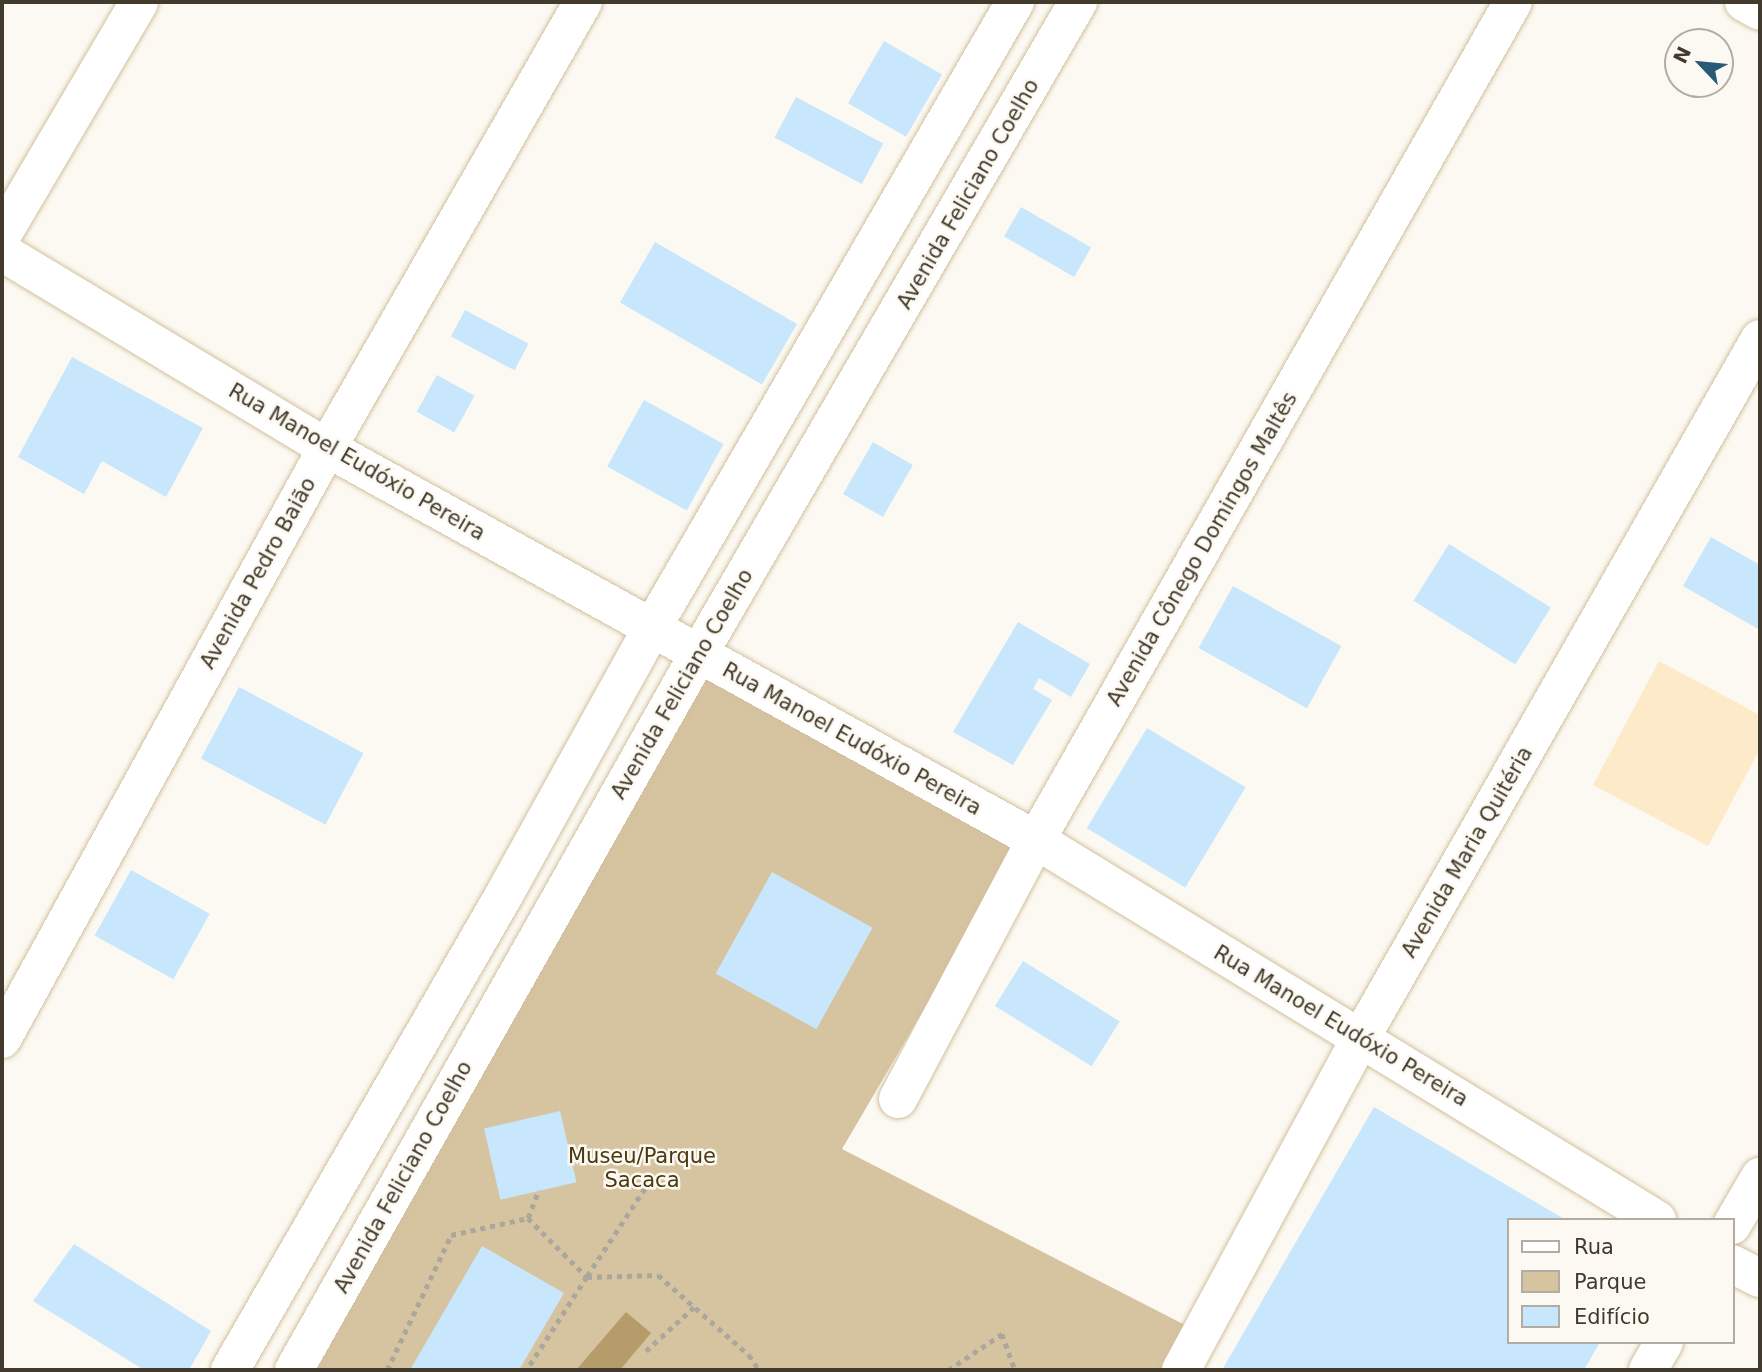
<!DOCTYPE html>
<meta charset="utf-8">
<style>
body{margin:0}
#map{position:relative;width:1762px;height:1372px;overflow:hidden;background:#fcf9f2;font-family:"DejaVu Sans",sans-serif}
div>[style]{position:absolute}
.built>*{inset:0;background:#fceac9}
.green>*{inset:0;background:#d6c3a0}
.water>*{inset:0;background:#b59c6a}
.building>*{inset:0;background:#c8e7fc;transform-origin:0 0}
.path>*{height:4.5px;margin-top:-2.25px;transform-origin:0;background:repeating-linear-gradient(90deg,#aba79d 0 5px,transparent 0 10px)}
.roads{filter:drop-shadow(0 0 2px #d2c09f) drop-shadow(0 0 2px #d2c09f)}
.minor>*{height:38px;margin:-19px;padding:0 19px;transform-origin:19px;border-radius:19px;background:#fff}
span{translate:-50% -50%;white-space:nowrap;text-align:center;line-height:1.15;-webkit-text-stroke:5px #fcf9f2;paint-order:stroke}
.street-label{font-size:21px;color:#423b2d}
.park-label{font-size:21px;color:#4a380f}
.frame{position:absolute;inset:0;border:4px solid #423b2d;pointer-events:none}
.legend{position:absolute;left:1507px;top:1218px;width:228px;height:126px;box-sizing:border-box;background:#fcf9f2;border:2px solid #b2ada3;margin:0;padding:9px 12px;list-style:none;font-size:21px;color:#423b2d}
.legend li{display:flex;align-items:center;gap:14px;height:35px}
.legend b{width:35px;border:2px solid #b2ada3}
.north{position:absolute;left:1664px;top:28px;width:70px;height:70px;box-sizing:border-box;background:#fcf9f2;border:2px solid #b2ada3;border-radius:50%;rotate:296deg;font-size:19px;font-weight:700;line-height:28px;text-align:center;color:#423b2d}
.north::after{content:'';display:block;margin:auto;width:24px;height:32px;background:#295b79;clip-path:polygon(50% 0,100% 100%,50% 72%,0 100%)}
</style>
<div id="map">
<div class="built">
<i style="clip-path:polygon(1659px 661px,1760px 715px,1760px 749px,1708px 846px,1593px 785px)"></i>
</div>
<div class="green">
<i style="clip-path:polygon(698px 667px,1019px 847px,842px 1149px,1185px 1325px,1161px 1370px,298px 1370px)"></i>
</div>
<div class="water">
<i style="clip-path:polygon(626px 1312px,651px 1333px,620px 1370px,576px 1370px)"></i>
</div>
<div class="building">
<i style="left:884px;top:41px;width:67px;height:72px;rotate:30deg"></i>
<i style="left:796px;top:97px;width:99px;height:46px;rotate:28deg"></i>
<i style="left:1021px;top:207px;width:81px;height:34px;rotate:30deg"></i>
<i style="left:655px;top:242px;width:164px;height:70px;rotate:30deg"></i>
<i style="left:465px;top:310px;width:72px;height:30px;rotate:28deg"></i>
<i style="clip-path:polygon(72px 357px,203px 428px,166px 497px,102px 461px,84px 494px,18px 457px)"></i>
<i style="left:437px;top:375px;width:43px;height:42px;rotate:29deg"></i>
<i style="left:644px;top:400px;width:91px;height:76px;rotate:29deg"></i>
<i style="left:873px;top:442px;width:46px;height:60px;rotate:30deg"></i>
<i style="clip-path:polygon(1711px 537px,1760px 565px,1760px 630px,1683px 586px)"></i>
<i style="left:1449px;top:544px;width:120px;height:67px;rotate:32deg"></i>
<i style="left:1233px;top:586px;width:124px;height:71px;rotate:29deg"></i>
<i style="clip-path:polygon(1018px 622px,1090px 664px,1071px 697px,1039px 678px,1033px 689px,1052px 700px,1013px 765px,953px 732px)"></i>
<i style="left:239px;top:687px;width:141px;height:81px;rotate:28deg"></i>
<i style="left:1147px;top:728px;width:115px;height:117px;rotate:31deg"></i>
<i style="left:131px;top:870px;width:90px;height:75px;rotate:29deg"></i>
<i style="left:772px;top:872px;width:115px;height:116px;rotate:29deg"></i>
<i style="left:1023px;top:961px;width:114px;height:53px;rotate:32deg"></i>
<i style="clip-path:polygon(1374px 1107px,1566px 1220px,1508px 1220px,1508px 1342px,1600px 1342px,1584px 1370px,1222px 1370px)"></i>
<i style="left:560px;top:1111px;width:73px;height:78px;rotate:77deg"></i>
<i style="clip-path:polygon(74px 1244px,211px 1331px,189px 1370px,144px 1370px,33px 1301px)"></i>
<i style="clip-path:polygon(482px 1246px,564px 1293px,519px 1370px,410px 1370px)"></i>
</div>
<div class="path">
<i style="left:528px;top:1218px;width:30px;rotate:-69deg"></i>
<i style="left:587px;top:1276px;width:116px;rotate:-56.6deg"></i>
<i style="left:587px;top:1277px;width:71px;rotate:-1.6deg"></i>
<i style="left:658px;top:1275px;width:121px;rotate:41.3deg"></i>
<i style="left:749px;top:1355px;width:18px;rotate:56deg"></i>
<i style="left:646px;top:1351px;width:65px;rotate:-42.5deg"></i>
<i style="left:387px;top:1370px;width:149px;rotate:-64.6deg"></i>
<i style="left:451px;top:1235px;width:79px;rotate:-12.4deg"></i>
<i style="left:528px;top:1218px;width:83px;rotate:45deg"></i>
<i style="left:587px;top:1277px;width:111px;rotate:122.8deg"></i>
<i style="left:948px;top:1370px;width:65px;rotate:-33.7deg"></i>
<i style="left:1002px;top:1334px;width:38px;rotate:70deg"></i>
</div>
<div class="roads">
<div class="minor">
<i style="left:1744px;top:2px;width:18px;rotate:29deg"></i>
<i style="left:2px;top:235px;width:270px;rotate:-59.5deg"></i>
<i style="left:2px;top:252px;width:380px;rotate:31.1deg"></i>
<i style="left:327px;top:448px;width:810px;rotate:28.94deg"></i>
<i style="left:1036px;top:840px;width:728px;rotate:31.46deg"></i>
<i style="left:2px;top:1039px;width:674px;rotate:-61.19deg"></i>
<i style="left:327px;top:448px;width:514px;rotate:-60.14deg"></i>
<i style="left:898px;top:1099px;width:293px;rotate:-62deg"></i>
<i style="left:1036px;top:840px;width:964px;rotate:-60.35deg"></i>
<i style="left:1732px;top:1225px;width:56px;rotate:-59.7deg"></i>
<i style="left:1732px;top:1264px;width:31px;rotate:27deg"></i>
<i style="left:230px;top:1370px;width:548px;rotate:-60.02deg"></i>
<i style="left:504px;top:895px;width:305px;rotate:-61deg"></i>
<i style="left:652px;top:628px;width:724px;rotate:-59.89deg"></i>
<i style="left:294px;top:1370px;width:821px;rotate:-60.53deg"></i>
<i style="left:698px;top:655px;width:756px;rotate:-59.8deg"></i>
<i style="left:1181px;top:1370px;width:376px;rotate:-61.6deg"></i>
<i style="left:1360px;top:1039px;width:806px;rotate:-60.26deg"></i>
<i style="left:1648px;top:1370px;width:32px;rotate:-60deg"></i>
</div>
</div>
<div class="street-label">
<span style="left:968px;top:194px;rotate:-60deg">Avenida Feliciano Coelho</span>
<span style="left:357px;top:462px;rotate:30deg">Rua Manoel Eudóxio Pereira</span>
<span style="left:1202px;top:549px;rotate:-60deg">Avenida Cônego Domingos Maltês</span>
<span style="left:258px;top:573px;rotate:-61deg">Avenida Pedro Baião</span>
<span style="left:682px;top:684px;rotate:-60deg">Avenida Feliciano Coelho</span>
<span style="left:852px;top:739px;rotate:29deg">Rua Manoel Eudóxio Pereira</span>
<span style="left:1467px;top:852px;rotate:-60deg">Avenida Maria Quitéria</span>
<span style="left:1341px;top:1026px;rotate:31deg">Rua Manoel Eudóxio Pereira</span>
<span style="left:403px;top:1177px;rotate:-61deg">Avenida Feliciano Coelho</span>
</div>
<div class="park-label">
<span style="left:642px;top:1168px">Museu/Parque<br>Sacaca</span>
</div>
<div class="frame"></div>
<ul class="legend">
<li><b style="height:9px;background:#fff"></b>Rua</li>
<li><b style="height:19px;background:#d6c3a0"></b>Parque</li>
<li><b style="height:19px;background:#c8e7fc"></b>Edifício</li>
</ul>
<div class="north">N</div>
</div>
